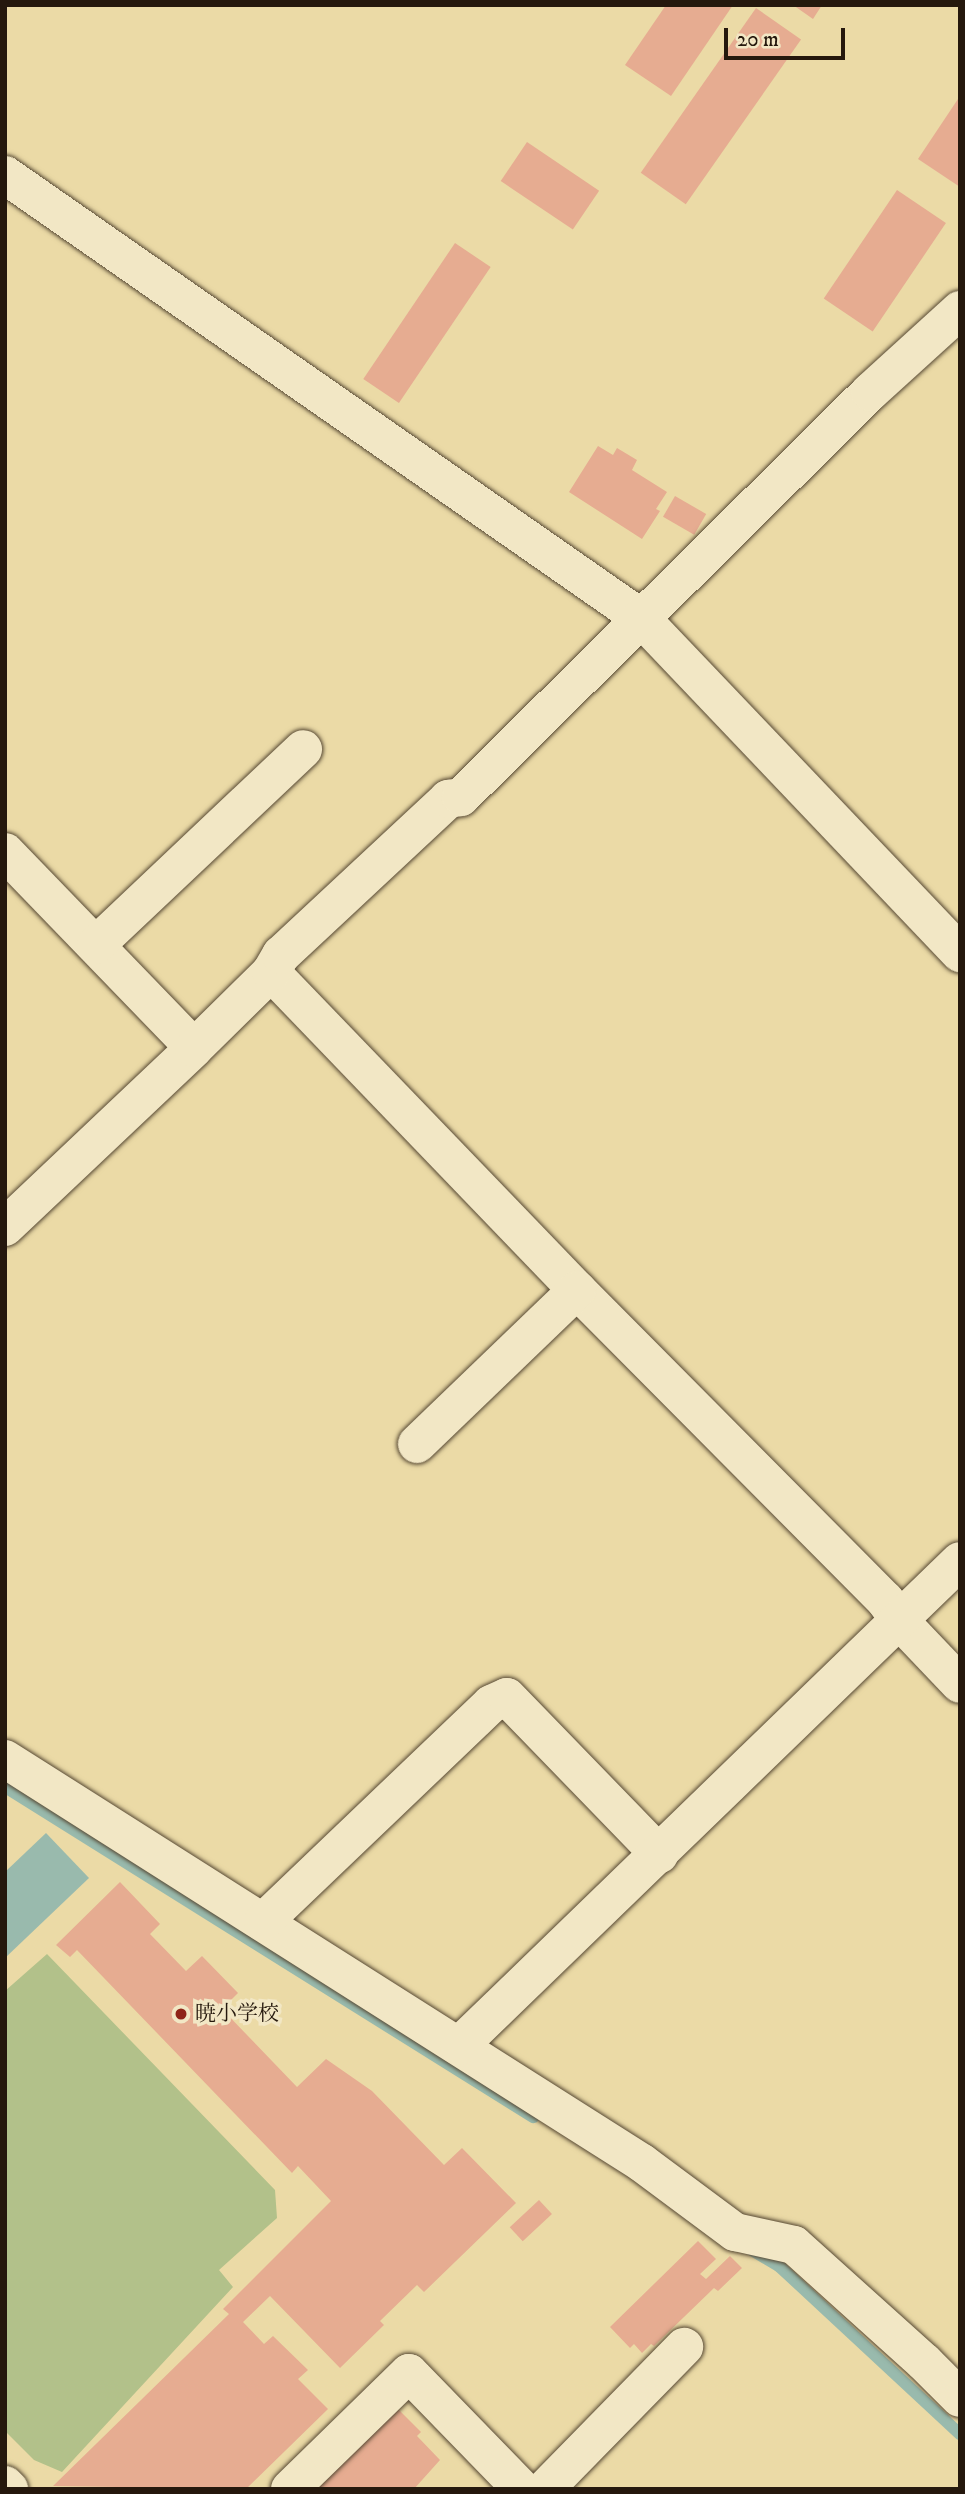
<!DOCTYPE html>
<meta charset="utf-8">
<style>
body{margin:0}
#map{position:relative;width:965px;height:2494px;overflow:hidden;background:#ebdaa6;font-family:"IM FELL DW Pica","Noto Serif JP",serif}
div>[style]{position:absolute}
.green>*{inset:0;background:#b2c18a}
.water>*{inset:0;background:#99baad}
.stream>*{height:12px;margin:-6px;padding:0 6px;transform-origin:6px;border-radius:6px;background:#99baad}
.building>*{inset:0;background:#e6ac91;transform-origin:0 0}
.roads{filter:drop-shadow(0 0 2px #564833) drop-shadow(0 0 2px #564833)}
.minor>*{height:38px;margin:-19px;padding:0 19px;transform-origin:19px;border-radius:19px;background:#f2e7c5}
.dots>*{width:19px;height:19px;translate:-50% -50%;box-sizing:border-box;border:4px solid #f2e7c5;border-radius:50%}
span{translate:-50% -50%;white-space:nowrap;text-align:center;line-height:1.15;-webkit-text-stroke:7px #f2e7c5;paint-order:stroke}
.poi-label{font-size:21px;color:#25180d}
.left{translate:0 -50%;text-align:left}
.frame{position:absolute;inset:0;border:7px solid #25180d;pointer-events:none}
.scale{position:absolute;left:724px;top:28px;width:121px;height:32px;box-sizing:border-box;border:4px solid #25180d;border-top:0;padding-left:9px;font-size:21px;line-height:24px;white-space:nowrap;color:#25180d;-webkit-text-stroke:5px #f2e7c5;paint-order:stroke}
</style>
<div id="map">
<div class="green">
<i style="clip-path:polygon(47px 1954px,275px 2190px,277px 2218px,219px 2270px,233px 2287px,62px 2472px,34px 2460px,5px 2431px,5px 1991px)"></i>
</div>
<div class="water">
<i style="clip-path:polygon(46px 1833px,89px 1878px,5px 1958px,5px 1872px)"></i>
</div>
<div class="stream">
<i style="left:5px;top:1787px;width:623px;rotate:32.01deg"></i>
<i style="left:752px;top:2250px;width:31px;rotate:31deg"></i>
<i style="left:779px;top:2266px;width:247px;rotate:42.9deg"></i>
</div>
<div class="building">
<i style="clip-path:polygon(666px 5px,733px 5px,671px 96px,625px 65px)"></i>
<i style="clip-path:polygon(793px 5px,822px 5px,813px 19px)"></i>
<i style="left:756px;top:8px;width:55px;height:201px;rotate:35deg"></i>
<i style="clip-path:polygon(960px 96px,960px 187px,918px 159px)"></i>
<i style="left:527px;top:142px;width:87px;height:47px;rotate:34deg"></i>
<i style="left:897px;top:190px;width:59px;height:131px;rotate:34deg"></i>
<i style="left:455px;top:243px;width:43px;height:164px;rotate:34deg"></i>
<i style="clip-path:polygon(598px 446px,613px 455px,617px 448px,637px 460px,632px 470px,667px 492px,656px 509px,660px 511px,642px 539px,569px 492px)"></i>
<i style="left:675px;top:496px;width:36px;height:24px;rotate:30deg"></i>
<i style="clip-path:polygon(120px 1882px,160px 1924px,150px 1934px,186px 1971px,202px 1956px,238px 1993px,222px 2009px,297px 2087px,326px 2059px,372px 2091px,444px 2165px,462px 2148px,516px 2203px,424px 2292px,417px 2285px,380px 2321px,384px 2325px,340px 2368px,270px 2296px,243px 2322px,264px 2344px,273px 2336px,308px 2370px,298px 2379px,328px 2409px,246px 2489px,53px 2486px,229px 2314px,223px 2309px,331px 2201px,298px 2166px,292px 2173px,77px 1950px,70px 1957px,56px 1945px)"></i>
<i style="left:539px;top:2200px;width:19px;height:40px;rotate:47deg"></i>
<i style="clip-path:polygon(698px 2241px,716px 2259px,700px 2274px,706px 2279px,730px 2256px,742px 2268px,718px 2291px,714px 2288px,654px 2346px,651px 2344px,642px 2353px,634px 2344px,630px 2348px,610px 2327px)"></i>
<i style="clip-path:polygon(396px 2407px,421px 2432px,417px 2436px,440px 2460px,414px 2489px,313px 2489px)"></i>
</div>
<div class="roads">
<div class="minor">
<i style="left:5px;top:175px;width:775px;rotate:34.86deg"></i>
<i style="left:641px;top:618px;width:463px;rotate:46.4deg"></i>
<i style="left:5px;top:852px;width:272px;rotate:46deg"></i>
<i style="left:96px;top:945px;width:285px;rotate:-43.4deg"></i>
<i style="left:271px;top:972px;width:441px;rotate:46.1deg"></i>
<i style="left:577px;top:1290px;width:437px;rotate:45.2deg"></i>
<i style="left:885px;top:1600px;width:24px;rotate:55deg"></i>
<i style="left:899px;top:1620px;width:88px;rotate:46.4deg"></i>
<i style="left:5px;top:1227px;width:260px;rotate:-43.4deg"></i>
<i style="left:194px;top:1048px;width:108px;rotate:-44.6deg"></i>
<i style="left:271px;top:972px;width:20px;rotate:-60deg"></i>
<i style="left:281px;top:955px;width:229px;rotate:-43deg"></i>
<i style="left:448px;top:799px;width:13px;rotate:-9deg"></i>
<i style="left:461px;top:797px;width:576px;rotate:-44.72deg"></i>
<i style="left:870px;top:392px;width:122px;rotate:-42.3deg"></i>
<i style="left:417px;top:1444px;width:222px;rotate:-43.9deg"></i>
<i style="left:5px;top:1759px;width:754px;rotate:32.38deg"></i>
<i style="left:642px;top:2163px;width:116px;rotate:36.6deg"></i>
<i style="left:735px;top:2232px;width:60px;rotate:12.4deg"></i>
<i style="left:794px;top:2245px;width:175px;rotate:42deg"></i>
<i style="left:924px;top:2362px;width:51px;rotate:45deg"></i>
<i style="left:263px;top:1922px;width:315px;rotate:-43.7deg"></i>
<i style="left:491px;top:1704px;width:17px;rotate:-24deg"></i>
<i style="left:507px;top:1697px;width:219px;rotate:45.9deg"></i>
<i style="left:459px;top:2046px;width:697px;rotate:-44.07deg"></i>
<i style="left:5px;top:2485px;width:6px;rotate:45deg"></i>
<i style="left:290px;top:2489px;width:166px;rotate:-44.3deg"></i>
<i style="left:409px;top:2373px;width:162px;rotate:45.8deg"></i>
<i style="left:545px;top:2489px;width:199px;rotate:-45.6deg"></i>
</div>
</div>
<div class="dots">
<i style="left:181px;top:2014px;background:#8f2418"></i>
</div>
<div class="poi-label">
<span class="left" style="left:195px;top:2014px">暁小学校</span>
</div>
<div class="frame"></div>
<div class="scale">20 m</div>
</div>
